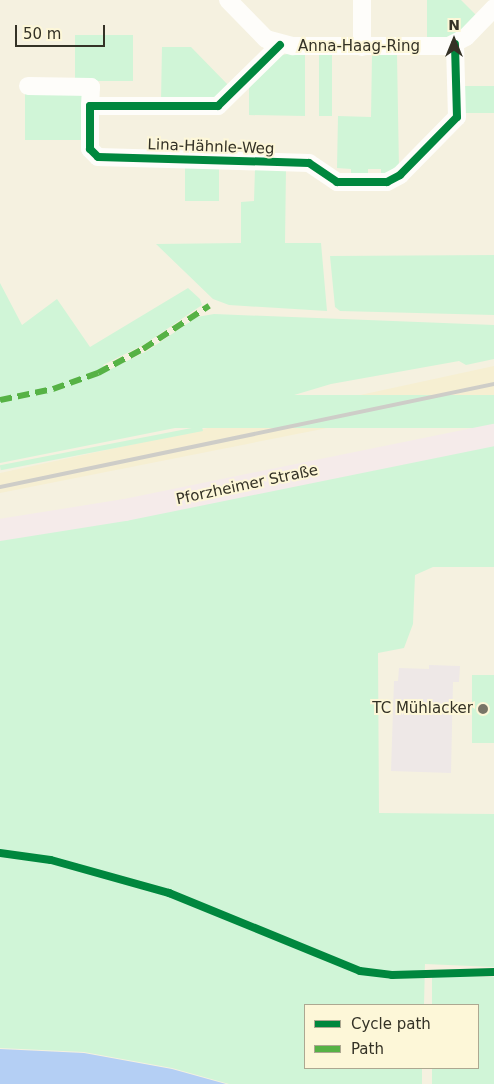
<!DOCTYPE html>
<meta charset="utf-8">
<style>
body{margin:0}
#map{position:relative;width:494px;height:1084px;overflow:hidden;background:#f5f1e0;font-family:"DejaVu Sans",sans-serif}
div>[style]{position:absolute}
.built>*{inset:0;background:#f6efd2}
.green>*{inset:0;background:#d0f5d7;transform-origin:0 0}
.water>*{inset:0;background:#b4cff4}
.building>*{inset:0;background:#eee8e7}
.minor>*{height:18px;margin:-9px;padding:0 9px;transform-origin:9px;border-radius:9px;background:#fefdfa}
.major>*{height:22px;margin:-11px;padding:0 11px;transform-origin:11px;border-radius:11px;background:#f5ebea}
.rail>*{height:4px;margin:-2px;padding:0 2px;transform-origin:2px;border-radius:2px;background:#cecdc8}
.quiet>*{height:6px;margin-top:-3px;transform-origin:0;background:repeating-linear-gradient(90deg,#56b245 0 12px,transparent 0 18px)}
.cycleway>*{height:8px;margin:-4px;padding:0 4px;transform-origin:4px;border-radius:4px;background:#00873e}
.dots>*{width:14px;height:14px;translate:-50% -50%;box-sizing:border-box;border:2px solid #fdf7d8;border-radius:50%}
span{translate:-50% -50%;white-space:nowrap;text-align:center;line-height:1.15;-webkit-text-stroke:4px #fdf7d8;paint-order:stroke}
.street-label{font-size:15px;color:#343226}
.poi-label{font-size:15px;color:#343226}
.right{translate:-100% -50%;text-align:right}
.legend{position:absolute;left:304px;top:1004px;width:175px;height:65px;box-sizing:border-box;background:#fdf7d8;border:1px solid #ada891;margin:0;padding:6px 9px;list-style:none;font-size:15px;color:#343226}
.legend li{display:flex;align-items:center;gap:10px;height:25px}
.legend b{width:25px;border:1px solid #ada891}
.north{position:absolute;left:429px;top:15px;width:50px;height:50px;-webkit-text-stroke:4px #fdf7d8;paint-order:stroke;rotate:0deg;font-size:14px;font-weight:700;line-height:20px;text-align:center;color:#343226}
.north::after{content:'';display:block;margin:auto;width:18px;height:22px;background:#343226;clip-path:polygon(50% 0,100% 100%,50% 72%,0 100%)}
.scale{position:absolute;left:15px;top:25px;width:90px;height:22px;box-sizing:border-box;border:2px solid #343226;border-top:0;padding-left:6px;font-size:15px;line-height:18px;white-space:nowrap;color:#343226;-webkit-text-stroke:4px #fdf7d8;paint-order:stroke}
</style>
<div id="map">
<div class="built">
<i style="clip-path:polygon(494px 366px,494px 395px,0 493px,0 473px)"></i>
</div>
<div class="green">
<i style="clip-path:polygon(427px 0,461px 0,476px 15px,457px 34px,444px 39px,427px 38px)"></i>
<i style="left:75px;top:35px;width:58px;height:46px"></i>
<i style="clip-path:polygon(162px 47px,191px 47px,231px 88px,222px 98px,161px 101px)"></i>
<i style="clip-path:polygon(287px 54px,305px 54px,305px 116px,249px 115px,249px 85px,279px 56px)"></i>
<i style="left:319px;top:54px;width:13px;height:62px"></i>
<i style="clip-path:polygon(372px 55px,397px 55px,399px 169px,381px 177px,381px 169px,368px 169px,368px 177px,351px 177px,351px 169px,337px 168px,338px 116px,371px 117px)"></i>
<i style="left:464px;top:86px;width:30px;height:27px"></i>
<i style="left:25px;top:91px;width:61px;height:49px"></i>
<i style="left:185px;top:163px;width:34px;height:38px"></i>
<i style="clip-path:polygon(255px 168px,286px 168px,285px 243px,321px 243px,327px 311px,229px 305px,213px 299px,156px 244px,241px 243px,241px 202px,254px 201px)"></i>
<i style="clip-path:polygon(494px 255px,494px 315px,340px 311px,335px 307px,330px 256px)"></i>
<i style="clip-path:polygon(0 283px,22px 325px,57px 299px,90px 347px,188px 288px,200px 299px,202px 305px,145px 344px,103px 365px,107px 371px,147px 351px,197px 317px,214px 314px,494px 325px,494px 359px,466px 365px,459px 361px,331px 384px,200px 423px,0 463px)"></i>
<i style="left:494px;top:395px;width:33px;height:504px;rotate:90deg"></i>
<i style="left:202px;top:426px;width:5px;height:206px;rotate:79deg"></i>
<i style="clip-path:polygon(494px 443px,494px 567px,433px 567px,415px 575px,413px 624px,404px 648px,378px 653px,379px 813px,494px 814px,494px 967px,425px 964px,424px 1005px,305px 1005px,305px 1068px,422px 1068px,422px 1084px,229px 1084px,172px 1068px,84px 1052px,0 1048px,0 539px)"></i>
<i style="left:472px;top:675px;width:22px;height:68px"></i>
<i style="clip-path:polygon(432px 976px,494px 977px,494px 1084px,432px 1084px,432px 1068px,478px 1068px,478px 1005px,432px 1005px)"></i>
</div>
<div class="water">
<i style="clip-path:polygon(0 1049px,84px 1053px,172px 1069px,226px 1084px,0 1084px)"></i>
</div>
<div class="building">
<i style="clip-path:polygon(429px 665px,460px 666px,459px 682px,453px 682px,451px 773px,391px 771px,394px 681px,398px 681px,399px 668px,429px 669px)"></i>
</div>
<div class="minor">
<i style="left:228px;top:0;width:54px;rotate:45.7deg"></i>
<i style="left:266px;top:39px;width:28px;rotate:15deg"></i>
<i style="left:293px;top:46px;width:156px"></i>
<i style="left:449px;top:46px;width:19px;rotate:-28deg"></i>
<i style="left:466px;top:37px;width:40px;rotate:-46deg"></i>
<i style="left:280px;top:45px;width:87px;rotate:135.5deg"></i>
<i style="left:218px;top:106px;width:128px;rotate:180deg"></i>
<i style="left:90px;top:106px;width:43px;rotate:90deg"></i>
<i style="left:90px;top:149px;width:11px;rotate:45deg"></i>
<i style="left:98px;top:157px;width:211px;rotate:1.6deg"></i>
<i style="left:309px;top:163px;width:34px;rotate:34deg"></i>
<i style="left:337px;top:182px;width:50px"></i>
<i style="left:387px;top:182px;width:15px;rotate:-28deg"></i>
<i style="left:400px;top:175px;width:81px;rotate:-45.5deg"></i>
<i style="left:457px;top:117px;width:73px;rotate:-91.6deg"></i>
<i style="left:362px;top:47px;width:47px;rotate:-90deg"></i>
<i style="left:28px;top:86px;width:63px;rotate:0.9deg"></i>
<i style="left:91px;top:87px;width:19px;rotate:93deg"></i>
</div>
<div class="major">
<i style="left:0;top:530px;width:127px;rotate:-9.1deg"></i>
<i style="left:125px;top:510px;width:377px;rotate:-11.5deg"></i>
</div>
<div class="rail">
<i style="left:0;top:487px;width:505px;rotate:-11.78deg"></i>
</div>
<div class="quiet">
<i style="left:0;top:400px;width:54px;rotate:-11.7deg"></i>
<i style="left:53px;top:389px;width:48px;rotate:-19.6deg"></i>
<i style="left:98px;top:373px;width:51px;rotate:-28.1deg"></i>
<i style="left:143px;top:349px;width:79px;rotate:-33.1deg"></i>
</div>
<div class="cycleway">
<i style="left:280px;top:45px;width:87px;rotate:135.5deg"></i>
<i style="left:218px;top:106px;width:128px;rotate:180deg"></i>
<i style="left:90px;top:106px;width:43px;rotate:90deg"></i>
<i style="left:90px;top:149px;width:11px;rotate:45deg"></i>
<i style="left:98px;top:157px;width:211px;rotate:1.6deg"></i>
<i style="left:309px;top:163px;width:34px;rotate:34deg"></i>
<i style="left:337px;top:182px;width:50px"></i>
<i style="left:387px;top:182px;width:15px;rotate:-28deg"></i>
<i style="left:400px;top:175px;width:81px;rotate:-45.5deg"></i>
<i style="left:457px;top:117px;width:73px;rotate:-91.6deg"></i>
<i style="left:0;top:853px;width:51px;rotate:7.8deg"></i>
<i style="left:51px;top:860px;width:123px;rotate:15.6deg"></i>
<i style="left:169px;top:893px;width:206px;rotate:22.2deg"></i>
<i style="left:360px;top:971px;width:32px;rotate:7deg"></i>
<i style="left:392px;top:975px;width:102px;rotate:-1.7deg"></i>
</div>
<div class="dots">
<i style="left:483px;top:709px;background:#787567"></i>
</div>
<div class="street-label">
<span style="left:359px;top:47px">Anna-Haag-Ring</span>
<span style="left:211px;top:147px;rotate:2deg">Lina-Hähnle-Weg</span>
<span style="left:247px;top:485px;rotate:-12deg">Pforzheimer Straße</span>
</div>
<div class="poi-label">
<span class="right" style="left:473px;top:709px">TC Mühlacker</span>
</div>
<ul class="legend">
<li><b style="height:6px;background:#00873e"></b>Cycle path</li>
<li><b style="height:6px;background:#56b245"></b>Path</li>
</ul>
<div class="north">N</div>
<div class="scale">50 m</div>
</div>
